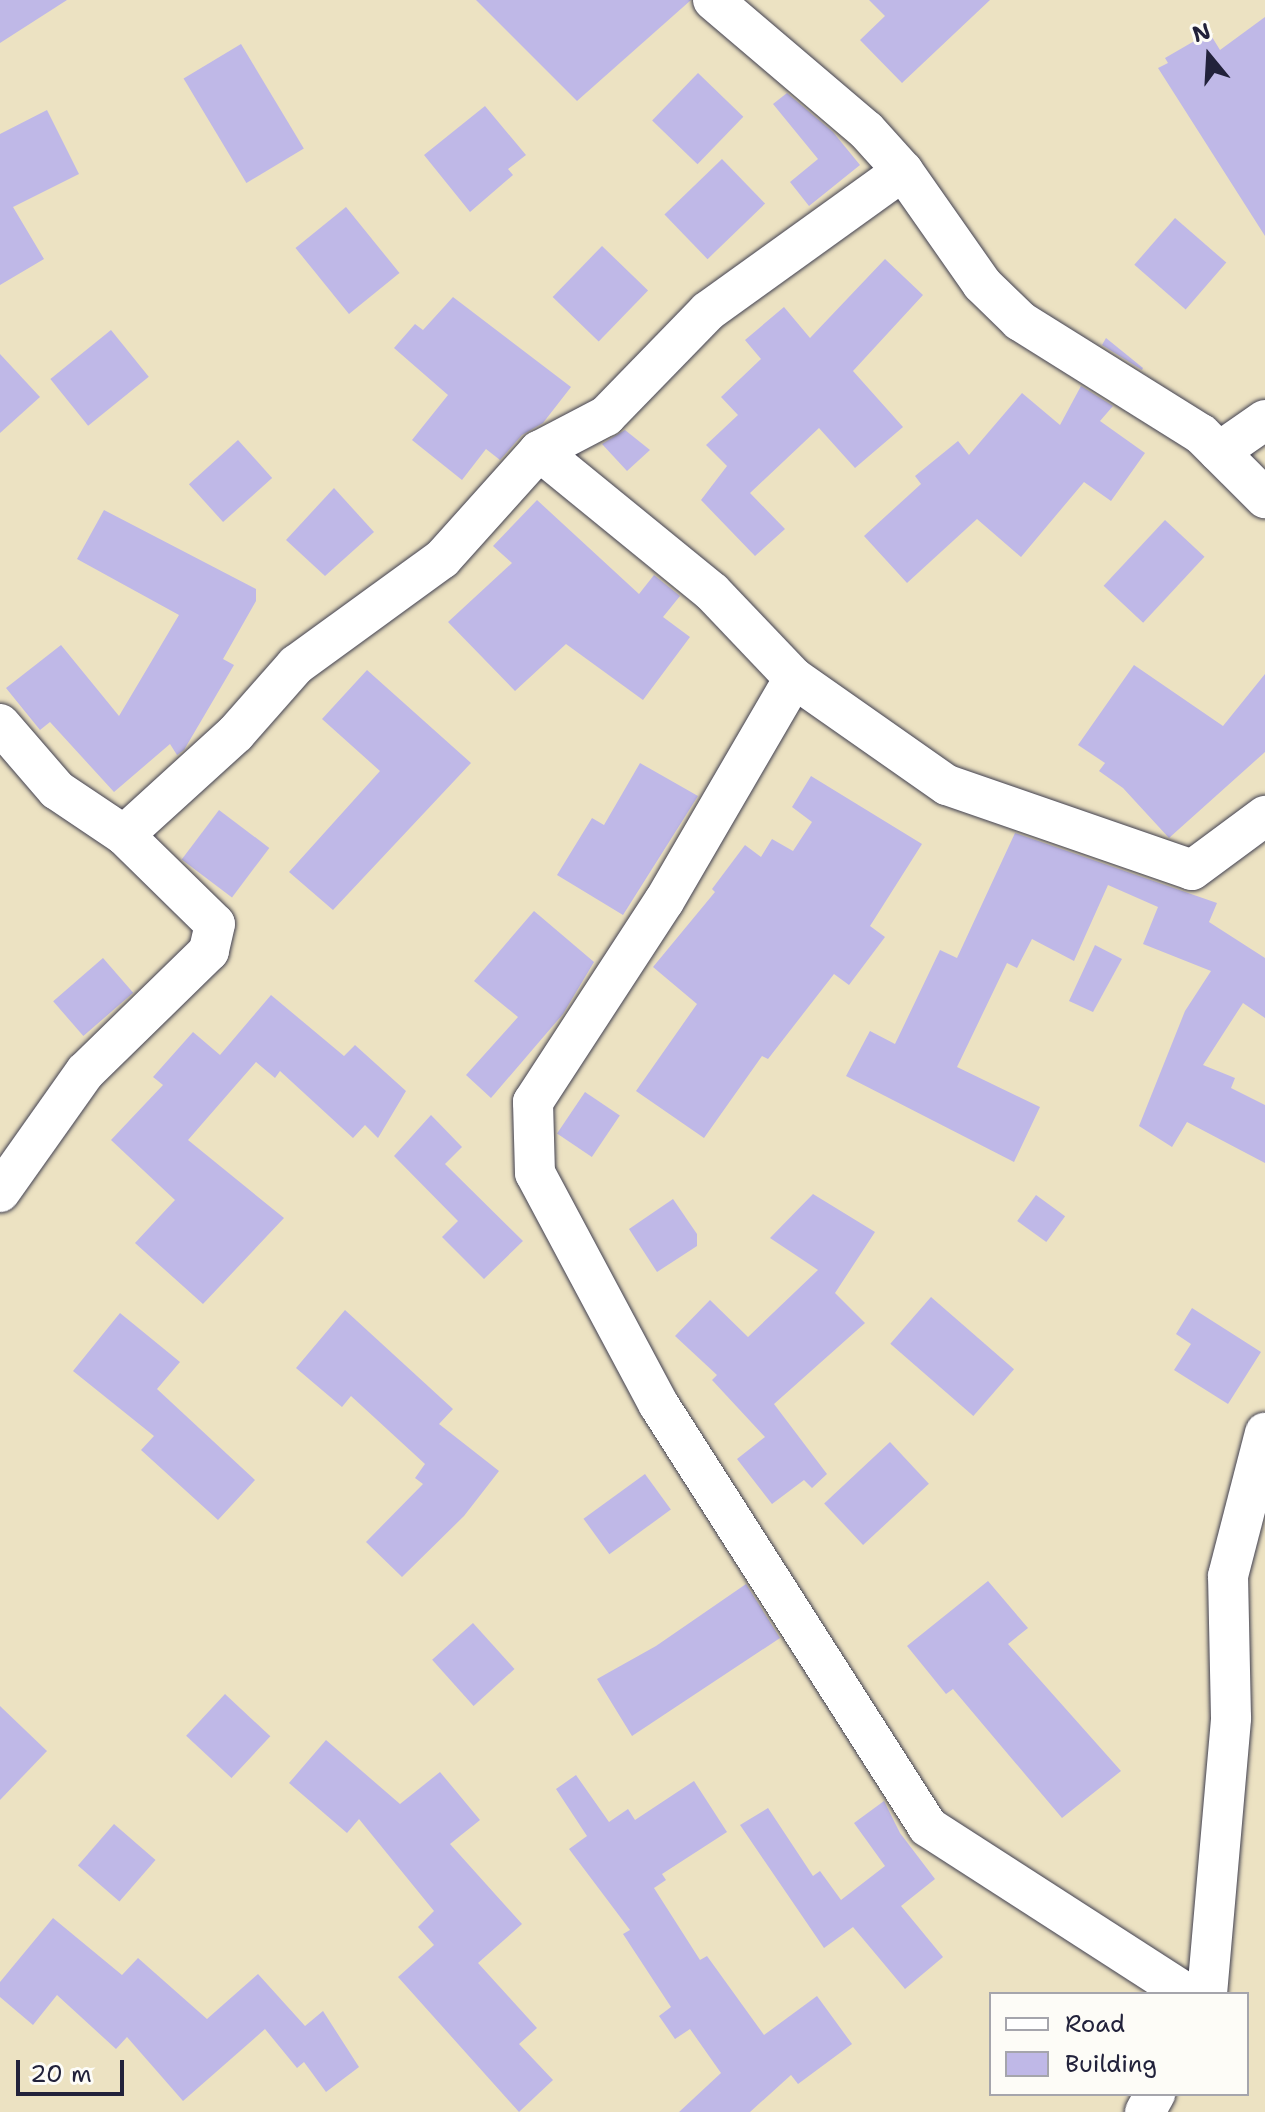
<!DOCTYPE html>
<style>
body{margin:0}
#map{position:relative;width:1265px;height:2112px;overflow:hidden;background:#ece2c2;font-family:"Shantell Sans",sans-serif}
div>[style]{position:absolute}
.building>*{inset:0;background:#bfb8e7;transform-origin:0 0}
.roads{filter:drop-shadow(0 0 2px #403f4f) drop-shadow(0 0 2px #403f4f)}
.minor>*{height:40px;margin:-20px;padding:0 20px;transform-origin:20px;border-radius:20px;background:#fff}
span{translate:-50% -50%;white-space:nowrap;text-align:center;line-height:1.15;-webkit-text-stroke:6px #fdfcf7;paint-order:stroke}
.legend{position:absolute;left:989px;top:1992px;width:260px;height:104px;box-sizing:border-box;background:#fdfcf7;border:2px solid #a5a5ac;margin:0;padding:10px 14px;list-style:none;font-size:24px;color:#22223b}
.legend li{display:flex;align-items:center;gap:16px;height:40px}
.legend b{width:40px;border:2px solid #a5a5ac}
.north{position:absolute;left:1169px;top:16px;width:80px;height:80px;-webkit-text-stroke:6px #fdfcf7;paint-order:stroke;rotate:342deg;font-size:22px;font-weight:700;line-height:32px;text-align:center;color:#22223b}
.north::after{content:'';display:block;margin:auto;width:28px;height:36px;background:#22223b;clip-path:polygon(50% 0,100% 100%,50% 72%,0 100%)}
.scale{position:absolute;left:16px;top:2060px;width:108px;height:36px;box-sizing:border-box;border:4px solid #22223b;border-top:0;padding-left:10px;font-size:24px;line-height:28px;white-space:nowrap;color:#22223b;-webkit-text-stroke:6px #fdfcf7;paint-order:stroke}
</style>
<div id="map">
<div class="building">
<i style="clip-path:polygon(0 0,67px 0,0 43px)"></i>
<i style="clip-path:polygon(476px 0,691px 0,577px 101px)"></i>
<i style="clip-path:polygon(869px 0,990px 0,902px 83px,860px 40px,885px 16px)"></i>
<i style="clip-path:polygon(1265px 17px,1265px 236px,1158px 68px,1168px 63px,1165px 58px,1203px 36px,1206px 40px,1212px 37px,1220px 50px)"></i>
<i style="left:241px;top:44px;width:122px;height:67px;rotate:59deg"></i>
<i style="left:698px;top:73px;width:63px;height:66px;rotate:44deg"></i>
<i style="clip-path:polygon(787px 93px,833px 132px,860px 165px,809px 206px,790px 182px,818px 159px,773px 104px)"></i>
<i style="clip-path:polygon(485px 106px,526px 155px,508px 169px,513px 175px,470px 212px,424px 155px)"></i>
<i style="clip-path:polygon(47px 110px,79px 174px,13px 207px,44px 259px,0 285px,0 134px)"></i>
<i style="left:722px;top:159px;width:62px;height:80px;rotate:46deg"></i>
<i style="left:346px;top:207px;width:85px;height:65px;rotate:51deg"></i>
<i style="left:1175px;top:218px;width:68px;height:62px;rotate:41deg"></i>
<i style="left:602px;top:246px;width:64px;height:71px;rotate:44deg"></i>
<i style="clip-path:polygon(885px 259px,923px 295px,853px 371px,903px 427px,855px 468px,819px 428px,750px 493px,785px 529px,755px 556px,701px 500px,727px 466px,706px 445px,738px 415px,721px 397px,761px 359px,745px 340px,784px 307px,810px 338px)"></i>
<i style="clip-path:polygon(453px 297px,571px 387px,543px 423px,522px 435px,500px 460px,486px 449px,462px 480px,412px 440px,448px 395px,394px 348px,415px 324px,423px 330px)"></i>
<i style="left:111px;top:330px;width:60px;height:78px;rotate:51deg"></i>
<i style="clip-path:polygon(1106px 338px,1143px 368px,1142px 370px,1102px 345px)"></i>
<i style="clip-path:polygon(0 354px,40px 397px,0 433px)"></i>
<i style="clip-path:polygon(1081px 386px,1113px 406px,1100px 421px,1145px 453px,1111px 501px,1084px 482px,1021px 557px,977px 519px,907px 583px,864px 536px,921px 484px,915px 476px,958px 441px,969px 455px,1022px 393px,1060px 425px)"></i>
<i style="clip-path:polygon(625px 430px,650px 450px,627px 471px,602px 444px)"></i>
<i style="left:238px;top:440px;width:51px;height:66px;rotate:48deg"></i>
<i style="clip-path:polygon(334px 488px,374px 532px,325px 576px,286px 540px)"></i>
<i style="clip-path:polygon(537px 500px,639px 594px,654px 575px,680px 596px,663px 617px,690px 637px,643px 700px,566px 644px,515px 691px,448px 622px,512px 563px,493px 546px)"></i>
<i style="clip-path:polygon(104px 510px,256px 589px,256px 601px,223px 659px,234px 665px,184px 750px,177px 755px,170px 744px,114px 792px,50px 722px,40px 730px,6px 688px,61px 645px,119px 716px,179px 615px,77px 559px)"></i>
<i style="left:1165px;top:520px;width:54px;height:90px;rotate:43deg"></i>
<i style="clip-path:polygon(1134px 665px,1223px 726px,1265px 674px,1265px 752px,1169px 838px,1123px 788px,1099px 771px,1105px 763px,1078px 745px)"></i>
<i style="clip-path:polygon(367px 670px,471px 763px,333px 910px,289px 872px,380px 771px,322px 719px)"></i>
<i style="clip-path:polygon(640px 763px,698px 796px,623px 915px,557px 875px,592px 818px,604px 825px)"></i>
<i style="clip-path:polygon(811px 776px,922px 844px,870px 926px,885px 937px,849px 985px,834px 974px,768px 1059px,762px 1056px,704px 1138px,636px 1091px,697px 1004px,653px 967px,715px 892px,712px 889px,745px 845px,761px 857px,772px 839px,793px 851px,812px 822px,792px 807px)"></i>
<i style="left:219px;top:810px;width:63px;height:62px;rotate:37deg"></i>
<i style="clip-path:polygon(1015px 833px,1217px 903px,1209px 922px,1265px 958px,1265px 1018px,1243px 1003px,1203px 1065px,1235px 1078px,1231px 1088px,1265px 1105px,1265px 1163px,1187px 1122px,1172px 1147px,1139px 1126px,1185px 1011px,1211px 971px,1143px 944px,1158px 907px,1108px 885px,1074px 961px,1032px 939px,1017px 968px,1007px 963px,957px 1067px,1040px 1107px,1014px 1162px,846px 1076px,870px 1031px,895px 1044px,940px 950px,957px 958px)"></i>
<i style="clip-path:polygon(534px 911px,594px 962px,563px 1014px,491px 1098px,466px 1075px,518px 1017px,474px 981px)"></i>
<i style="clip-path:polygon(1095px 945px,1122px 959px,1093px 1012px,1069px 1001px)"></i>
<i style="left:103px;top:958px;width:46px;height:66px;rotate:49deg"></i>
<i style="clip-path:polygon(271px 995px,344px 1056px,355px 1045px,406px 1091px,378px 1138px,365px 1125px,353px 1138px,280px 1071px,275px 1078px,256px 1062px,188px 1140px,284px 1218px,203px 1304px,135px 1243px,175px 1200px,111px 1140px,163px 1085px,153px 1077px,193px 1032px,220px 1055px)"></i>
<i style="left:585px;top:1092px;width:42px;height:50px;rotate:34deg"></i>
<i style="clip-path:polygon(431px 1115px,462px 1147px,445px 1164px,523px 1241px,484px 1279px,442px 1237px,458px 1221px,394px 1156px)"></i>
<i style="clip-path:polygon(813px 1194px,875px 1232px,835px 1293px,865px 1323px,774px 1404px,827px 1474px,812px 1488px,804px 1480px,772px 1504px,737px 1459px,765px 1437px,712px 1380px,717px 1375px,675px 1336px,710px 1300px,748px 1337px,818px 1270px,770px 1238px)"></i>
<i style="left:1036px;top:1195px;width:36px;height:32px;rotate:36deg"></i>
<i style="clip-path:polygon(673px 1199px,697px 1234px,697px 1246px,657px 1272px,629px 1229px)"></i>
<i style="left:931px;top:1297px;width:110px;height:62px;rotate:41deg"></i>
<i style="clip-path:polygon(1192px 1308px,1261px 1352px,1228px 1404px,1174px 1370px,1191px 1344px,1176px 1334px)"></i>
<i style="clip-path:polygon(345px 1310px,453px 1409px,439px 1424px,499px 1471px,464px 1516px,402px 1577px,366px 1542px,423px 1484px,415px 1478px,425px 1464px,351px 1396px,342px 1407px,296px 1368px)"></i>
<i style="clip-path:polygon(120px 1313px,180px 1362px,157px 1389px,255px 1480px,218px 1520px,141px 1450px,154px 1436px,73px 1371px)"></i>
<i style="left:890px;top:1442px;width:57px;height:90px;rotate:47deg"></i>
<i style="left:645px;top:1474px;width:44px;height:76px;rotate:54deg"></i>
<i style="clip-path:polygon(988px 1581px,1028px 1628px,1008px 1644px,1121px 1771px,1062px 1818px,953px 1689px,946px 1694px,907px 1646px)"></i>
<i style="clip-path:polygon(746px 1584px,780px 1638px,632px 1736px,597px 1679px,656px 1646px)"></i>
<i style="left:473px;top:1623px;width:62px;height:55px;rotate:48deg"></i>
<i style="left:225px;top:1694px;width:62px;height:57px;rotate:43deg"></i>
<i style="clip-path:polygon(0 1706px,47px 1751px,0 1800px)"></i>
<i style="clip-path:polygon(326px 1740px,400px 1804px,440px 1772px,480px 1820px,450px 1844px,522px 1924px,478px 1963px,537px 2028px,519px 2044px,553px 2080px,519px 2112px,398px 1977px,434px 1945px,418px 1927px,434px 1911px,359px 1819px,347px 1833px,289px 1783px)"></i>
<i style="clip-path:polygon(576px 1775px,609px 1822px,628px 1809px,635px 1820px,694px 1781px,727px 1832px,662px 1874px,666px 1880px,654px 1888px,700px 1960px,707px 1956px,764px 2035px,817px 1996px,852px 2044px,798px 2084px,791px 2075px,750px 2112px,679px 2112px,721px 2073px,690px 2029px,675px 2039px,659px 2016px,671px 2007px,623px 1934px,630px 1930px,569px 1849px,587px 1836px,556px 1789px)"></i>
<i style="clip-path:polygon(884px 1801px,900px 1833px,935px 1879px,901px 1906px,943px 1957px,905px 1989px,853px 1927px,824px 1948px,740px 1825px,768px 1808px,813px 1876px,820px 1871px,841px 1900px,885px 1866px,854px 1823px)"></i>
<i style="left:114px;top:1824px;width:55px;height:55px;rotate:41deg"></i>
<i style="clip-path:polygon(53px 1918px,122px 1975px,138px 1958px,207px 2019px,258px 1974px,305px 2026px,323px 2011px,359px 2067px,326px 2092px,304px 2062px,297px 2068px,265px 2029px,183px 2101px,127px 2037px,116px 2049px,57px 1995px,33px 2025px,0 1997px,0 1982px)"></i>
</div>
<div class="roads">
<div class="minor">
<i style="left:713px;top:0;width:201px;rotate:40.4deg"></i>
<i style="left:866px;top:130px;width:55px;rotate:47.9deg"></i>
<i style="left:903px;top:171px;width:138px;rotate:55deg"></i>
<i style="left:982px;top:284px;width:53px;rotate:44.2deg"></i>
<i style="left:1020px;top:321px;width:213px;rotate:32deg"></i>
<i style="left:1201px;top:434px;width:91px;rotate:45deg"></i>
<i style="left:539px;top:451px;width:223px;rotate:39.2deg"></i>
<i style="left:712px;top:592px;width:119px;rotate:46.4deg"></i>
<i style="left:794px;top:678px;width:187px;rotate:35deg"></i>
<i style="left:947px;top:785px;width:259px;rotate:19.1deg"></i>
<i style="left:1192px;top:870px;width:91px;rotate:-36.5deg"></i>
<i style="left:1219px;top:452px;width:56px;rotate:-34.8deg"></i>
<i style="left:794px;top:678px;width:258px;rotate:120.2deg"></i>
<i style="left:664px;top:901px;width:240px;rotate:123.1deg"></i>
<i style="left:533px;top:1102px;width:71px;rotate:88.4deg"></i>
<i style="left:535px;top:1173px;width:263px;rotate:61.9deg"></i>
<i style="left:659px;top:1405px;width:500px;rotate:57.48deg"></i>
<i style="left:928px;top:1827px;width:308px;rotate:32.8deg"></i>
<i style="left:0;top:724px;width:87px;rotate:49.2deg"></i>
<i style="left:57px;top:790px;width:81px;rotate:33.9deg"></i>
<i style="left:124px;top:835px;width:127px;rotate:44.4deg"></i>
<i style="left:215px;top:924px;width:28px;rotate:103deg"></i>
<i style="left:209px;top:951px;width:173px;rotate:135.7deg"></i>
<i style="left:85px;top:1072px;width:147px;rotate:125.3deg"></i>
<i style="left:124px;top:835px;width:151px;rotate:-42.3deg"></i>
<i style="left:236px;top:733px;width:91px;rotate:-48.6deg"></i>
<i style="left:296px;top:665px;width:180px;rotate:-36deg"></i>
<i style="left:442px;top:559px;width:145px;rotate:-48.1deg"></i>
<i style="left:539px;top:451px;width:76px;rotate:-27.6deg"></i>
<i style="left:606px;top:416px;width:146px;rotate:-45.8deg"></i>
<i style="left:708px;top:311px;width:240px;rotate:-35.7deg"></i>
<i style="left:1207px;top:1994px;width:277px;rotate:-85deg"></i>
<i style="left:1231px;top:1718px;width:142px;rotate:-91.2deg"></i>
<i style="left:1228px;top:1576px;width:148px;rotate:-75.5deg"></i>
<i style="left:1145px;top:2112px;width:21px;rotate:-61deg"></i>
</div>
</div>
<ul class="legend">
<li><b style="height:10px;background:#fff"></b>Road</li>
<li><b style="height:22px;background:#bfb8e7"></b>Building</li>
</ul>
<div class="north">N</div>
<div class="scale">20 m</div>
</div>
